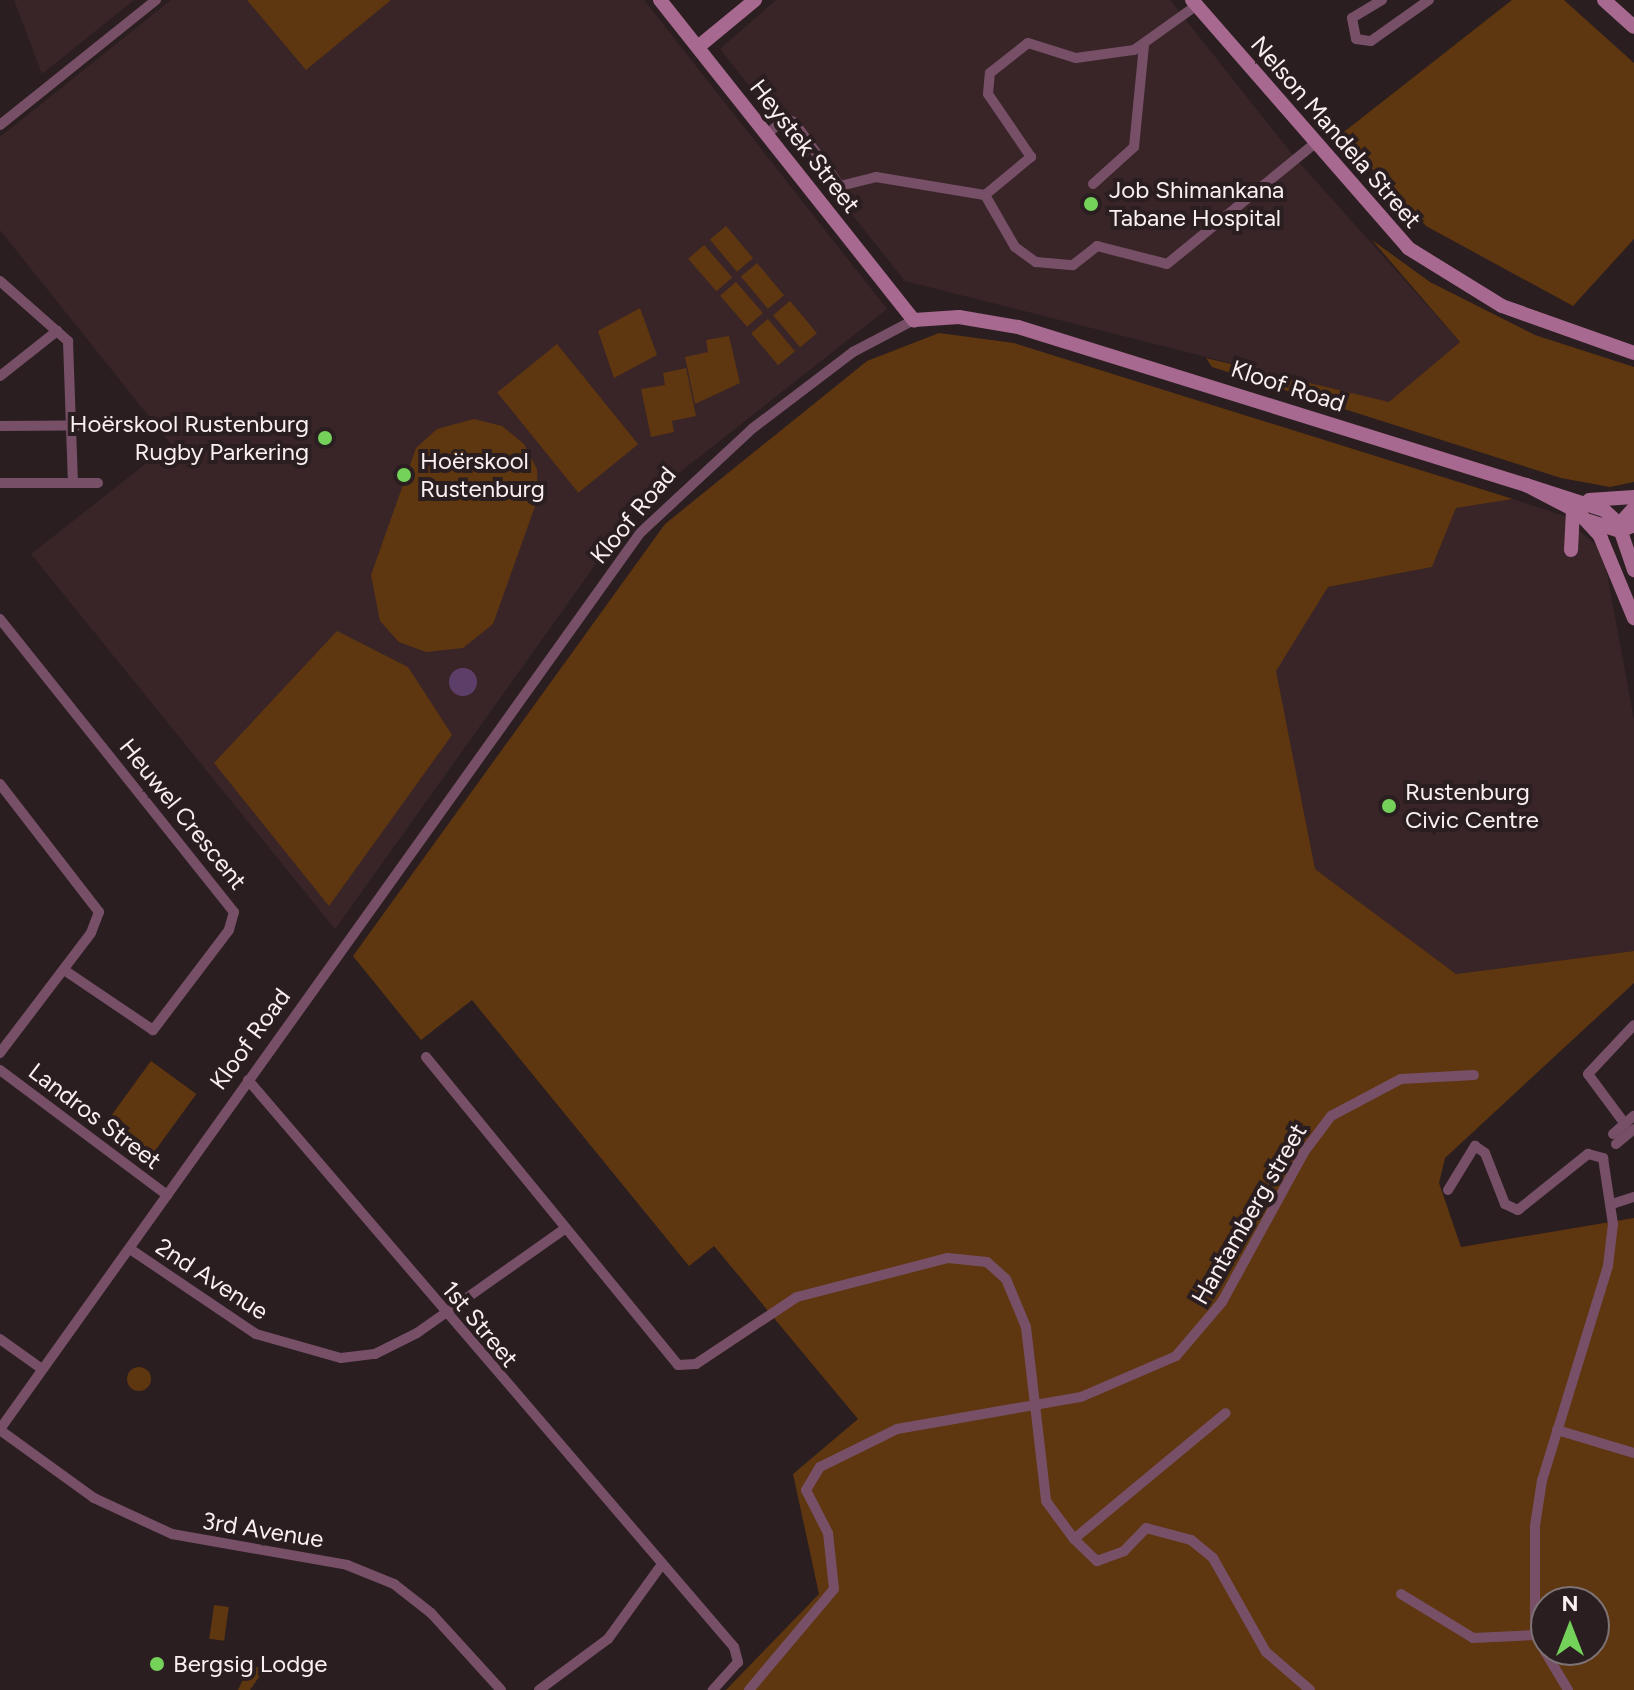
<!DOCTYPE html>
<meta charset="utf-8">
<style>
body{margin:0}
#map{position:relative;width:1634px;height:1690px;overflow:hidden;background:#2b1e20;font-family:Figtree,sans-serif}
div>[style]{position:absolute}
.built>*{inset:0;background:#392528}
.green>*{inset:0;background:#5e360f;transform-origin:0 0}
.round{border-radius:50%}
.water>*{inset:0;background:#5d3e69}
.street>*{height:10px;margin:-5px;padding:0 5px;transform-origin:5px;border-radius:5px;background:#775068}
.secondary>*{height:14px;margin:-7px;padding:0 7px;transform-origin:7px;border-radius:7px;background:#a7698f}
.dots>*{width:22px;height:22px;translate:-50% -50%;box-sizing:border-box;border:4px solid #2b1e20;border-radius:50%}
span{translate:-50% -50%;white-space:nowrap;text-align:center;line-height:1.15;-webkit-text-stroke:8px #2b1e20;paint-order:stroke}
.street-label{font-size:24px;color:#f9f0f1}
.poi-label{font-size:24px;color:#f9f0f1}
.left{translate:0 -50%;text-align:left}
.right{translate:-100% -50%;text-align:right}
.north{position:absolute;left:1530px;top:1586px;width:80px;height:80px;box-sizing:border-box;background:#2b1e20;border:2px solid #7d7274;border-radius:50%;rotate:0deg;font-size:22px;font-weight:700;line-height:32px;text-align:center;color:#f9f0f1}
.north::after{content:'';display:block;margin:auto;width:28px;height:36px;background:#74d25b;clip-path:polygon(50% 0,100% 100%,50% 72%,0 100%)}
</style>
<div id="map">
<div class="built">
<i style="clip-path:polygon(14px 0,134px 0,42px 74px)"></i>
<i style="clip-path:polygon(171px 0,644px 0,887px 309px,637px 506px,335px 929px,31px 554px,171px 444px,0 230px,0 137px)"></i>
<i style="clip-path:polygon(776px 0,1170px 0,1296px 159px,1460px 342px,1389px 403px,905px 281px,720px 49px)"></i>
<i style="clip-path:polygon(1513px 499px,1564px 516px,1603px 552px,1634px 720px,1634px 951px,1456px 974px,1315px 869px,1275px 671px,1328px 587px,1432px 567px,1456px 508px)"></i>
</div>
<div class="green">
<i style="clip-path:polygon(247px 0,391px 0,306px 70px)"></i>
<i style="clip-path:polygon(1512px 0,1564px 0,1634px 63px,1634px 239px,1573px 306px,1426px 226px,1340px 135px)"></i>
<i style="left:726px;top:226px;width:42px;height:21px;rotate:50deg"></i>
<i style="clip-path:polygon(1372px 240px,1430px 282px,1535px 335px,1634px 367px,1634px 482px,1610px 487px,1561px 478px,1212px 367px,1206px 358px,1389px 402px,1460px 342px)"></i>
<i style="left:704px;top:245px;width:43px;height:21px;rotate:49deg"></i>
<i style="left:757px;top:263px;width:42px;height:21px;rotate:50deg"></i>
<i style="left:736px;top:282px;width:41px;height:21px;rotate:49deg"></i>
<i style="left:790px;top:301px;width:42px;height:22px;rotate:50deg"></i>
<i style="clip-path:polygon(640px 308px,657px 355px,614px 378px,598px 331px)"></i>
<i style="left:768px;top:319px;width:42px;height:22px;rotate:50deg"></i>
<i style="clip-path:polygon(evenodd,939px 333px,1014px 343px,1513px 499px,1456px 508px,1432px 567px,1328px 587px,1276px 671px,1315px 869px,1456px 974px,1634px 951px,1634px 983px,1445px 1158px,1439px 1183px,1461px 1247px,1634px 1218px,1634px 1690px,726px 1690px,819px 1594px,793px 1474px,858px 1419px,714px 1246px,689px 1266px,472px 1000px,421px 1040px,353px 956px,665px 524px,867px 361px,939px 333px,1546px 1602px,1594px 1602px,1594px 1650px,1546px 1650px,1546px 1602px)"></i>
<i style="clip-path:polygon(729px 336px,740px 383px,695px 404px,685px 357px,708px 352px,706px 340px)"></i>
<i style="left:557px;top:344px;width:129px;height:77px;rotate:51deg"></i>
<i style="clip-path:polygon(686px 368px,696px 416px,672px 421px,674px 432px,651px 437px,641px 389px,665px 385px,663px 373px)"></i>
<i style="clip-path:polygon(474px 419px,502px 426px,524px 444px,537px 469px,538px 498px,493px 624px,463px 648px,426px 652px,399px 642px,380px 621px,371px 575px,416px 448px,437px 429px)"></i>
<i style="clip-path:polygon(337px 631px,408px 667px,452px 735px,329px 906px,214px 763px)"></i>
<i style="left:151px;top:1061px;width:56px;height:82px;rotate:36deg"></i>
<i class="round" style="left:127px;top:1367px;width:24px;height:24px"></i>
<i style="left:214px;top:1605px;width:15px;height:34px;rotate:8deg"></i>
<i style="clip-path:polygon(251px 1663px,263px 1671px,250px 1690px,238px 1690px)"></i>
</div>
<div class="water">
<i class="round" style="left:449px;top:668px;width:28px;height:28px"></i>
</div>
<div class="street">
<i style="left:1382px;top:0;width:35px;rotate:149deg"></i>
<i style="left:1352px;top:18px;width:21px;rotate:79deg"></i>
<i style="left:1356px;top:39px;width:15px;rotate:8deg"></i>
<i style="left:1371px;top:41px;width:71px;rotate:-35.3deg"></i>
<i style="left:0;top:125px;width:200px;rotate:-38.7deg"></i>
<i style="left:767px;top:134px;width:23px;rotate:-40deg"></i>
<i style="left:785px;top:119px;width:9px;rotate:18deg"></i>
<i style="left:794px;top:122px;width:79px;rotate:54.3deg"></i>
<i style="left:840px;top:186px;width:37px;rotate:-14deg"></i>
<i style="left:876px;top:177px;width:110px;rotate:9.4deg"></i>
<i style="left:985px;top:195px;width:60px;rotate:-39.6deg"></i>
<i style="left:1031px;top:157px;width:76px;rotate:-124.3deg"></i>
<i style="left:988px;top:94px;width:21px;rotate:-85deg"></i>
<i style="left:990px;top:73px;width:48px;rotate:-38.3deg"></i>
<i style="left:1028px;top:43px;width:50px;rotate:17.4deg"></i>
<i style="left:1076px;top:58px;width:59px;rotate:-7.9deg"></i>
<i style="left:1134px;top:50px;width:77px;rotate:-35.5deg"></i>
<i style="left:1093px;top:184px;width:55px;rotate:-42.1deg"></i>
<i style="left:1134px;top:147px;width:102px;rotate:-84.4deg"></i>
<i style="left:985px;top:195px;width:60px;rotate:60deg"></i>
<i style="left:1015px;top:247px;width:26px;rotate:36deg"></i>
<i style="left:1036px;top:262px;width:37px;rotate:5deg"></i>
<i style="left:1073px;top:265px;width:31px;rotate:-38deg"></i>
<i style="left:1097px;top:246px;width:72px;rotate:14.4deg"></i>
<i style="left:1167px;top:264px;width:190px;rotate:-39.2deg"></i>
<i style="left:0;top:281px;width:91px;rotate:41.4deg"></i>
<i style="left:68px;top:341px;width:141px;rotate:88deg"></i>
<i style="left:0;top:376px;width:73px;rotate:-38.3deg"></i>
<i style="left:0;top:426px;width:137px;rotate:-0.4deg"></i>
<i style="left:0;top:483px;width:98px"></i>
<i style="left:0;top:619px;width:375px;rotate:51.4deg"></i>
<i style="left:234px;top:912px;width:19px;rotate:106deg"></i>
<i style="left:229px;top:930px;width:126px;rotate:127.2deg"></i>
<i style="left:153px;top:1030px;width:107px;rotate:-146deg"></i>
<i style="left:0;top:784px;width:162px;rotate:52.3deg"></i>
<i style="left:99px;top:912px;width:22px;rotate:111deg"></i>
<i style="left:91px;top:933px;width:151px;rotate:127.2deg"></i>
<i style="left:426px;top:1057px;width:398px;rotate:50.7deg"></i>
<i style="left:678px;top:1365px;width:18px;rotate:-3deg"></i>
<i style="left:696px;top:1364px;width:121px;rotate:-33.6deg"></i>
<i style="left:797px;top:1297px;width:156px;rotate:-14.5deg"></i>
<i style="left:948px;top:1258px;width:39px;rotate:6deg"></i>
<i style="left:987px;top:1262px;width:25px;rotate:42deg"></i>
<i style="left:1006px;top:1279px;width:52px;rotate:67.4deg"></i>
<i style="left:1026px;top:1327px;width:175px;rotate:83.4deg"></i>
<i style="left:1046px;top:1501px;width:47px;rotate:53.6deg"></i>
<i style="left:1074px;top:1539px;width:197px;rotate:-39.7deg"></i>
<i style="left:0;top:1070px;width:209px;rotate:36.8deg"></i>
<i style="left:248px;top:1080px;width:747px;rotate:49.4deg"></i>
<i style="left:734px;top:1647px;width:16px;rotate:75deg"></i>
<i style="left:738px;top:1662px;width:38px;rotate:132deg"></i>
<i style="left:1625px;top:1124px;width:62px;rotate:-126.5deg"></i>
<i style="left:1588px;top:1074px;width:67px;rotate:-46.8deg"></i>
<i style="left:1613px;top:1134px;width:28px;rotate:-41deg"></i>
<i style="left:1616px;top:1144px;width:23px;rotate:-40deg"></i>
<i style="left:1448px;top:1190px;width:52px;rotate:-58.5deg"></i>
<i style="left:1475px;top:1146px;width:12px;rotate:35deg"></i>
<i style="left:1485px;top:1153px;width:55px;rotate:68.6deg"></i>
<i style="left:1505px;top:1204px;width:14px;rotate:25deg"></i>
<i style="left:1518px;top:1210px;width:90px;rotate:-38.7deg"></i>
<i style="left:1588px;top:1154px;width:16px;rotate:15deg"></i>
<i style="left:1603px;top:1158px;width:67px;rotate:81.4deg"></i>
<i style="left:1613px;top:1224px;width:42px;rotate:96.8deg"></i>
<i style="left:1608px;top:1266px;width:224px;rotate:107.1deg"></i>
<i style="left:1542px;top:1480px;width:47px;rotate:98.7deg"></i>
<i style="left:1535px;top:1526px;width:109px;rotate:90deg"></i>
<i style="left:1535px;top:1635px;width:64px;rotate:59deg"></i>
<i style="left:1612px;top:1204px;width:23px;rotate:-18deg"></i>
<i style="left:130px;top:1249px;width:152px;rotate:34deg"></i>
<i style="left:256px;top:1334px;width:88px;rotate:15.8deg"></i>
<i style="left:341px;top:1358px;width:34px;rotate:-7deg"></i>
<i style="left:375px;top:1354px;width:47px;rotate:-26.6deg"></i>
<i style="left:417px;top:1333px;width:182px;rotate:-35.2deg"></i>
<i style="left:0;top:1339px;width:52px;rotate:35.5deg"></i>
<i style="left:0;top:1429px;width:1101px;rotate:-54.46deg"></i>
<i style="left:640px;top:533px;width:154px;rotate:-42.9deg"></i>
<i style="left:753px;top:428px;width:126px;rotate:-37.2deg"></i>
<i style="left:853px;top:352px;width:69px;rotate:-27.7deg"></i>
<i style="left:0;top:1430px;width:116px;rotate:35.9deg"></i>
<i style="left:94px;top:1498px;width:86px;rotate:24.8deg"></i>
<i style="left:172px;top:1534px;width:178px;rotate:10deg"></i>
<i style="left:347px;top:1565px;width:51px;rotate:22deg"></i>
<i style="left:394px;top:1584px;width:47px;rotate:38.1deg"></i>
<i style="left:431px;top:1613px;width:104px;rotate:47.7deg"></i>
<i style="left:1557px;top:1430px;width:80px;rotate:16.6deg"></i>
<i style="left:1074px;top:1539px;width:32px;rotate:44deg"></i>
<i style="left:1097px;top:1561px;width:29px;rotate:-20deg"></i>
<i style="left:1124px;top:1551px;width:32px;rotate:-46deg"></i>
<i style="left:1146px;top:1528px;width:47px;rotate:14.9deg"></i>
<i style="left:1191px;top:1540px;width:28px;rotate:39deg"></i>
<i style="left:1213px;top:1558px;width:108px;rotate:60.6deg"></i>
<i style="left:1266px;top:1652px;width:58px;rotate:40.8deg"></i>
<i style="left:1401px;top:1594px;width:84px;rotate:31.4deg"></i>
<i style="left:1473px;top:1638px;width:62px;rotate:-2.8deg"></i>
<i style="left:539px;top:1690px;width:86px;rotate:-36.5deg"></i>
<i style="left:608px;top:1639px;width:89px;rotate:-54.2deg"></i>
<i style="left:749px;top:1690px;width:132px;rotate:-49.9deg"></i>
<i style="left:834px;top:1589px;width:56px;rotate:-96.1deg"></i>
<i style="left:828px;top:1533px;width:48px;rotate:-117.1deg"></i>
<i style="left:806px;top:1490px;width:27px;rotate:-59deg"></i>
<i style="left:820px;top:1467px;width:86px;rotate:-26.3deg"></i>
<i style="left:897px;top:1429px;width:187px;rotate:-9.9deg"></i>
<i style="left:1081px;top:1397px;width:103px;rotate:-23.3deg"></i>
<i style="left:1176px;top:1356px;width:71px;rotate:-49.6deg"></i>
<i style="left:1222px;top:1302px;width:171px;rotate:-61.3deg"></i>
<i style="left:1304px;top:1152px;width:45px;rotate:-53.1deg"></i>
<i style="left:1331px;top:1116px;width:79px;rotate:-27.9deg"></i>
<i style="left:1401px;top:1079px;width:73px;rotate:-3.1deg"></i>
</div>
<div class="secondary">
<i style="left:660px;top:0;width:409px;rotate:51.6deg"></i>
<i style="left:914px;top:320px;width:45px;rotate:-3.8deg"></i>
<i style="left:959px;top:317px;width:60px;rotate:9.6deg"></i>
<i style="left:1018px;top:327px;width:532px;rotate:17.28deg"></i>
<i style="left:1526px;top:485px;width:59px;rotate:27.4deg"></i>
<i style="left:1578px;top:512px;width:33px;rotate:47deg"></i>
<i style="left:1600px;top:536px;width:89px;rotate:67.5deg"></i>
<i style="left:1192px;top:0;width:329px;rotate:48.9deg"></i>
<i style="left:1408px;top:248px;width:110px;rotate:31.7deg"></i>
<i style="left:1502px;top:306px;width:140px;rotate:19.6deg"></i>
<i style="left:1604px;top:0;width:40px;rotate:42deg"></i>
<i style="left:698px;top:47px;width:74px;rotate:-39.5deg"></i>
<i style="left:1526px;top:485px;width:82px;rotate:17.8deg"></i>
<i style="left:1604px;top:510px;width:19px;rotate:43deg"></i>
<i style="left:1618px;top:523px;width:50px;rotate:71.2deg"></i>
<i style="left:1589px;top:500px;width:45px;rotate:-3.8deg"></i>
<i style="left:1589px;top:521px;width:33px;rotate:18deg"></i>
<i style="left:1620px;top:531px;width:15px;rotate:-23deg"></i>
<i style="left:1616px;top:528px;width:27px;rotate:-48deg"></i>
<i style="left:1571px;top:550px;width:40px;rotate:-87.1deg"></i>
</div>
<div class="dots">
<i style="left:1091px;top:204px;background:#74d25b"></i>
<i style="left:325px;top:438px;background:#74d25b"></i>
<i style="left:404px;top:475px;background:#74d25b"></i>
<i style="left:1389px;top:806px;background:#74d25b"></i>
<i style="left:157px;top:1664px;background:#74d25b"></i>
</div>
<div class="street-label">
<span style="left:1336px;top:132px;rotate:49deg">Nelson Mandela Street</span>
<span style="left:805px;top:146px;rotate:52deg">Heystek Street</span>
<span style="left:1288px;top:386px;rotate:18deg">Kloof Road</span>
<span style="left:633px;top:515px;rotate:-50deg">Kloof Road</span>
<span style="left:183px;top:814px;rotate:51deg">Heuwel Crescent</span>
<span style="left:250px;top:1039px;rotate:-54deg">Kloof Road</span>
<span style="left:95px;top:1116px;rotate:37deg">Landros Street</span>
<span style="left:1249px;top:1214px;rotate:-60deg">Hantamberg street</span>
<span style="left:212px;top:1279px;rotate:33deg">2nd Avenue</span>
<span style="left:480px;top:1324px;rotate:50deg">1st Street</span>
<span style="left:263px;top:1530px;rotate:9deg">3rd Avenue</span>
</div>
<div class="poi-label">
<span class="left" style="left:1109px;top:204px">Job Shimankana<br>Tabane Hospital</span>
<span class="right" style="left:309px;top:438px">Hoërskool Rustenburg<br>Rugby Parkering</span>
<span class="left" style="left:420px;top:475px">Hoërskool<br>Rustenburg</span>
<span class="left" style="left:1405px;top:806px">Rustenburg<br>Civic Centre</span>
<span class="left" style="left:173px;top:1664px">Bergsig Lodge</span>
</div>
<div class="north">N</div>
</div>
